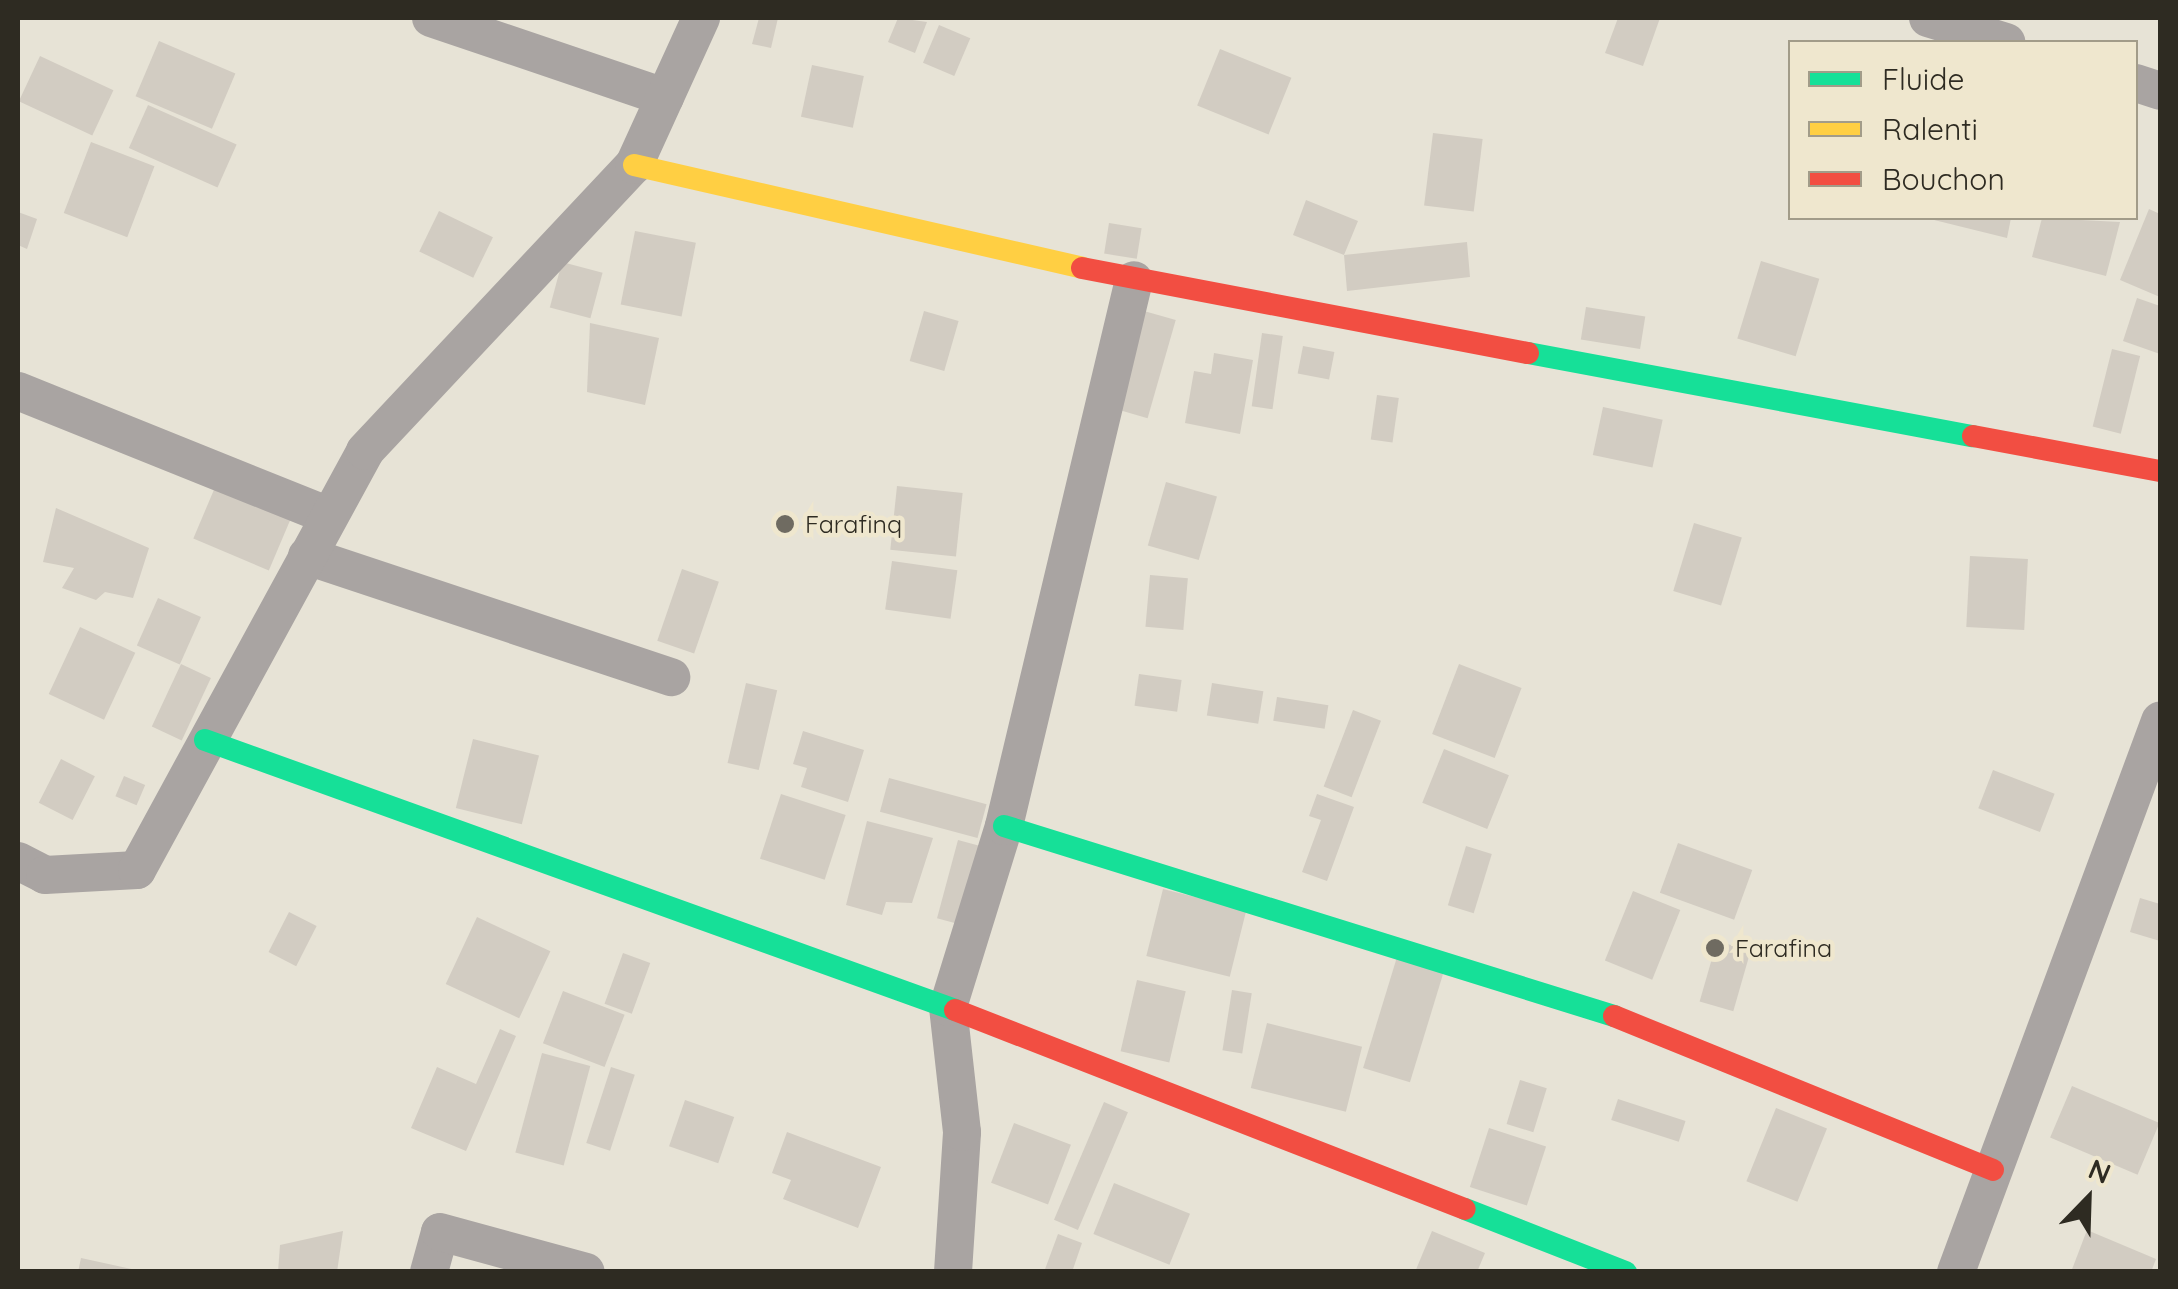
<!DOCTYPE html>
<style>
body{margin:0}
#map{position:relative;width:2178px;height:1289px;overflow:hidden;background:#e7e3d6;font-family:Quicksand,sans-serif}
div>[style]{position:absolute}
.building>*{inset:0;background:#d2ccc2;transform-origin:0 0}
.street>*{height:38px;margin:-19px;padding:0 19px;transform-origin:19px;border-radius:19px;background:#a9a4a2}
.fast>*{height:22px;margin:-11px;padding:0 11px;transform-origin:11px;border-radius:11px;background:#16e098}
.slow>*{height:22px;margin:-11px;padding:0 11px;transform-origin:11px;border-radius:11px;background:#ffcf43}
.jam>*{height:22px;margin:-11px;padding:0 11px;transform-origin:11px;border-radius:11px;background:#f24e42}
.dots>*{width:28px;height:28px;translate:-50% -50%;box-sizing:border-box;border:5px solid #efe7ce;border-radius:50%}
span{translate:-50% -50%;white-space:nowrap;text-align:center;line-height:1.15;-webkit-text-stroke:9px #efe7ce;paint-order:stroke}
.poi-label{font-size:25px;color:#2e2b22}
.left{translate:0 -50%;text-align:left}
.frame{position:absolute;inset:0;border:20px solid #2e2b22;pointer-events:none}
.legend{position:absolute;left:1788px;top:40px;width:350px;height:180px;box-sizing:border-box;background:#efe7ce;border:2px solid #a29c89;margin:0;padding:12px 18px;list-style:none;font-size:30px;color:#2e2b22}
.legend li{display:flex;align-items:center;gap:20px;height:50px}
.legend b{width:50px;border:2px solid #a29c89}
.north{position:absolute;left:2038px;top:1149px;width:100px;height:100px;-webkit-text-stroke:8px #efe7ce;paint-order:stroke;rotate:23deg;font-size:28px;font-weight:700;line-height:40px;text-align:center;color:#2e2b22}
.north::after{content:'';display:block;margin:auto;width:35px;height:45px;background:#2e2b22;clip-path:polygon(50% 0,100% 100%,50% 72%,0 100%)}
</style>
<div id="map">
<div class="building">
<i style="clip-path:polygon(759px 18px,778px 18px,771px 48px,752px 44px)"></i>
<i style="clip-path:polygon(898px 18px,927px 22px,915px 53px,888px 42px)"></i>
<i style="clip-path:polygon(1618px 18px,1660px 18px,1643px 66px,1605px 53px)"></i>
<i style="left:939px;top:25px;width:34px;height:41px;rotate:23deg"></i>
<i style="left:159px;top:41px;width:83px;height:60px;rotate:23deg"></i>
<i style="left:1220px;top:49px;width:77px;height:61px;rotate:22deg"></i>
<i style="left:40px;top:56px;width:81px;height:50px;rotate:25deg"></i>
<i style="left:812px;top:65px;width:53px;height:53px;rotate:12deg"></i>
<i style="left:148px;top:105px;width:97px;height:47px;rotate:24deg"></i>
<i style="left:1433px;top:133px;width:50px;height:73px;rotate:7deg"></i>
<i style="left:91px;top:142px;width:68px;height:76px;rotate:21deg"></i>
<i style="clip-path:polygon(1306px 200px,1358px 221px,1344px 255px,1467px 242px,1470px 277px,1347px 291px,1344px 255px,1293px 235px)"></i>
<i style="clip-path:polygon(2149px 209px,2160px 214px,2160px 297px,2120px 280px)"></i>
<i style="left:439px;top:211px;width:60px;height:45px;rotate:26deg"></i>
<i style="clip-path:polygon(18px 212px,37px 219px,27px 249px,18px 245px)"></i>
<i style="clip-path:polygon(1926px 218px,2011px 218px,2007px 238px)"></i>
<i style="clip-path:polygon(2042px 218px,2120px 222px,2106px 276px,2032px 257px)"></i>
<i style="left:1109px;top:223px;width:33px;height:31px;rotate:9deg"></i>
<i style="left:635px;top:231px;width:62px;height:75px;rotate:11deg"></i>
<i style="left:1761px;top:261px;width:61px;height:81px;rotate:17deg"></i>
<i style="left:562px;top:262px;width:42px;height:47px;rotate:15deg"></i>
<i style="clip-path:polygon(2137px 298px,2160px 306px,2160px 354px,2123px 341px)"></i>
<i style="left:1586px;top:307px;width:60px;height:33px;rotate:9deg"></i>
<i style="left:924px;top:311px;width:36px;height:52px;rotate:16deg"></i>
<i style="left:1144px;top:311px;width:33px;height:102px;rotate:16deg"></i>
<i style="clip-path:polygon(590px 323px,659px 338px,645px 405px,587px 392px)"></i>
<i style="left:1262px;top:333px;width:21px;height:74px;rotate:8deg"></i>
<i style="left:1303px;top:346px;width:32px;height:28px;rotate:11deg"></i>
<i style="left:2112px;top:349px;width:29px;height:80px;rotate:14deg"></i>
<i style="clip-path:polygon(1214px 353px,1253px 360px,1240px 434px,1185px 423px,1194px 371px,1211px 374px)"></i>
<i style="left:1377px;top:395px;width:22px;height:45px;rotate:8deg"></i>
<i style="left:1603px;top:407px;width:61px;height:49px;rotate:12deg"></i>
<i style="left:1166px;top:482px;width:53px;height:66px;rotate:16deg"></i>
<i style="left:216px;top:485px;width:82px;height:58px;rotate:23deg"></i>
<i style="left:897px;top:486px;width:66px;height:64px;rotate:6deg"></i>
<i style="clip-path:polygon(56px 508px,149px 548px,133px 598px,105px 592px,96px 600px,62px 588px,74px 568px,43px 562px)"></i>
<i style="left:1694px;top:523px;width:50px;height:71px;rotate:17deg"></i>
<i style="left:1970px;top:556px;width:58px;height:71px;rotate:3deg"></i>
<i style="left:892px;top:561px;width:66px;height:49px;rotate:8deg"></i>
<i style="left:682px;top:569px;width:39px;height:76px;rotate:19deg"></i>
<i style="left:1150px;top:575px;width:38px;height:52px;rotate:5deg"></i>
<i style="left:158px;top:598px;width:47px;height:52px;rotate:24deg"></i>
<i style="left:80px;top:627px;width:61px;height:74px;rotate:25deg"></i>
<i style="left:181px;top:664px;width:33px;height:69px;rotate:25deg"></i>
<i style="left:1459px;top:664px;width:67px;height:75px;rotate:21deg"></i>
<i style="left:1139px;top:674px;width:43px;height:32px;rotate:8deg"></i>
<i style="left:746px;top:683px;width:32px;height:82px;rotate:13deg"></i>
<i style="left:1212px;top:683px;width:52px;height:33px;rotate:9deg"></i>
<i style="left:1277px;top:697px;width:52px;height:24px;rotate:9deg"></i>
<i style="left:1353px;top:710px;width:30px;height:82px;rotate:21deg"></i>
<i style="clip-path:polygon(803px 731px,864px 750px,848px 802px,801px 787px,807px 768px,793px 764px)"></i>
<i style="left:473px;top:739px;width:68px;height:71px;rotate:14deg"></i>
<i style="left:1444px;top:749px;width:70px;height:58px;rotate:22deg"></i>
<i style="left:61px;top:759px;width:38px;height:49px;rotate:27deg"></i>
<i style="left:1993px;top:770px;width:66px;height:41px;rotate:21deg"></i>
<i style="left:124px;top:776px;width:23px;height:22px;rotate:23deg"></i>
<i style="left:889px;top:778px;width:101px;height:35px;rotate:15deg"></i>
<i style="left:781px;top:794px;width:68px;height:68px;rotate:18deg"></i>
<i style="clip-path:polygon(1317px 794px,1354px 807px,1327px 881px,1302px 872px,1321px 820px,1309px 816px)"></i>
<i style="clip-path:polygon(867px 821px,933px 838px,912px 903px,886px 902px,882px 915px,846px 905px)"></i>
<i style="left:958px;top:840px;width:23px;height:81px;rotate:15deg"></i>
<i style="left:1678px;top:843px;width:79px;height:53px;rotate:20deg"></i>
<i style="left:1466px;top:846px;width:27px;height:62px;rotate:17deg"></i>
<i style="left:1163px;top:889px;width:86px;height:69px;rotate:14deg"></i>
<i style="left:1633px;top:891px;width:51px;height:75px;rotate:22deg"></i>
<i style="clip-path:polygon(2140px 898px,2160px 904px,2160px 941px,2130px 932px)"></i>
<i style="left:289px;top:912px;width:31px;height:45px;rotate:27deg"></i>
<i style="left:477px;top:917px;width:81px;height:74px;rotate:25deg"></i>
<i style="left:1717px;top:941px;width:35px;height:63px;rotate:16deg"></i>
<i style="left:623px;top:953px;width:29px;height:54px;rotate:20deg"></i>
<i style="left:1397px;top:957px;width:49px;height:116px;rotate:17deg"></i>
<i style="left:1137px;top:980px;width:50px;height:73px;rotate:13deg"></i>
<i style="left:1232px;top:990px;width:20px;height:61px;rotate:9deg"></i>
<i style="left:563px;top:991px;width:66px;height:56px;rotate:21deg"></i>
<i style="left:1267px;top:1023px;width:98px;height:67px;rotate:14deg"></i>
<i style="clip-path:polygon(500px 1029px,516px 1036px,466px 1151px,411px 1128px,437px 1067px,476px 1084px)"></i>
<i style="left:542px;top:1053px;width:50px;height:103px;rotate:15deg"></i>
<i style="left:611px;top:1067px;width:25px;height:80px;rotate:18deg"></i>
<i style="left:1520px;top:1080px;width:28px;height:46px;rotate:17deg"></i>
<i style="left:2072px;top:1086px;width:95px;height:56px;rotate:23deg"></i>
<i style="left:1618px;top:1099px;width:71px;height:22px;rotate:18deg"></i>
<i style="left:685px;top:1100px;width:52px;height:49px;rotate:19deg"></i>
<i style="left:1104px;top:1102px;width:26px;height:128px;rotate:23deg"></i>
<i style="left:1776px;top:1108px;width:55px;height:79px;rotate:22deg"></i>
<i style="left:1014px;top:1123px;width:61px;height:64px;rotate:21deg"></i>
<i style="left:1489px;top:1128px;width:60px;height:62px;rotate:18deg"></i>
<i style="clip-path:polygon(787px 1132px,881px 1167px,858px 1228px,783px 1199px,791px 1180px,772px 1173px)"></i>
<i style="left:1114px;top:1183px;width:82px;height:55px;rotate:22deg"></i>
<i style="clip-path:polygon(2087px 1230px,2156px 1259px,2151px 1272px,2071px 1272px)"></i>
<i style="clip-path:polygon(343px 1231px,337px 1272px,278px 1272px,280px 1245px)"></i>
<i style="clip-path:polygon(1432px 1231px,1485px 1253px,1477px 1272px,1415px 1272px)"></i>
<i style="clip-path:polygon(1058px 1234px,1082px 1243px,1072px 1272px,1044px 1272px)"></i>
<i style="clip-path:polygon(81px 1258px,136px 1270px,136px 1272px,78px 1272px)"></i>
</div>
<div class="street">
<i style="left:431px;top:18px;width:247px;rotate:18.7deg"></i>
<i style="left:1928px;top:18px;width:82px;rotate:17.1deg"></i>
<i style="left:2136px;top:83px;width:25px;rotate:18deg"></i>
<i style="left:18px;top:391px;width:335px;rotate:21.9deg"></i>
<i style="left:307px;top:556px;width:384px;rotate:18.4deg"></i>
<i style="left:18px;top:861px;width:30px;rotate:27deg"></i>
<i style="left:45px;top:875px;width:92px;rotate:-3.1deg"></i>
<i style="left:137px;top:870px;width:477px;rotate:-61.4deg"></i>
<i style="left:365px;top:451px;width:393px;rotate:-46.8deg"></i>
<i style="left:634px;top:165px;width:162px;rotate:-65.5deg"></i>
<i style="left:429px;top:1272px;width:41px;rotate:-74.6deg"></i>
<i style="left:440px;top:1232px;width:151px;rotate:15.3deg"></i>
<i style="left:953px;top:1272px;width:140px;rotate:-86.3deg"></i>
<i style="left:962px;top:1132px;width:126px;rotate:-96.4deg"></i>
<i style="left:948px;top:1007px;width:189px;rotate:-72.8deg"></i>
<i style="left:1004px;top:826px;width:561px;rotate:-76.61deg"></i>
<i style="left:1956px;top:1272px;width:588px;rotate:-69.68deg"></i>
</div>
<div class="fast">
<i style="left:1528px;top:353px;width:453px;rotate:10.6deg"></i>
<i style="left:205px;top:740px;width:797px;rotate:19.8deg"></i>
<i style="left:1004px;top:826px;width:639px;rotate:17.3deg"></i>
<i style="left:1465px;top:1209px;width:173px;rotate:21.4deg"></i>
</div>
<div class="slow">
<i style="left:634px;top:165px;width:460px;rotate:12.9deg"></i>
</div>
<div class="jam">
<i style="left:1082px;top:268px;width:454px;rotate:10.8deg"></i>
<i style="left:1973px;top:436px;width:190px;rotate:10.6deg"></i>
<i style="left:955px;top:1010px;width:547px;rotate:21.32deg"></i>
<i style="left:1614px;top:1016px;width:409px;rotate:22.1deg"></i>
</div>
<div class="dots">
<i style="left:785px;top:524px;background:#6f6b61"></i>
<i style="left:1715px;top:948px;background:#6f6b61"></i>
</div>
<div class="poi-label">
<span class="left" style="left:805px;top:524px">Farafinq</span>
<span class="left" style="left:1735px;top:948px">Farafina</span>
</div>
<div class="frame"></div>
<ul class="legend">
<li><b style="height:12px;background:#16e098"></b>Fluide</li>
<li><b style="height:12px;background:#ffcf43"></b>Ralenti</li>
<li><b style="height:12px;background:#f24e42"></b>Bouchon</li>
</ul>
<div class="north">N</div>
</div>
